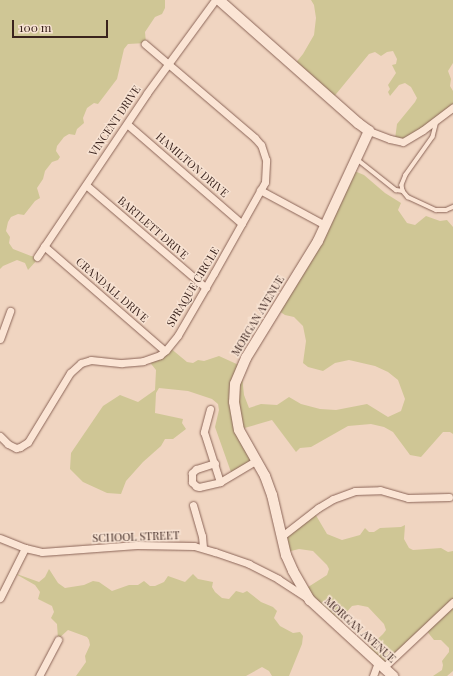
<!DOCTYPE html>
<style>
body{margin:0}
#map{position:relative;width:453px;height:676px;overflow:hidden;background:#f0d5c1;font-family:"Playfair Display",serif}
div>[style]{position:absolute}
.green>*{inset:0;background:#cfc695}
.roads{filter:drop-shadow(0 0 1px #8b6558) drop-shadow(0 0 1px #8b6558)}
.lane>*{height:3.5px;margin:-1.75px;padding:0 1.75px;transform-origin:1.75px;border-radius:1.75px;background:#fbe5d5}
.street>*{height:7px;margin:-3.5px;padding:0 3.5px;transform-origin:3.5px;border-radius:3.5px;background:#fbe5d5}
.secondary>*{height:10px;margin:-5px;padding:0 5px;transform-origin:5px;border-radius:5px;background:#fbe5d5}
span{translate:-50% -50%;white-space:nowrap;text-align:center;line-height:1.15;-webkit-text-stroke:3px #f7e2d2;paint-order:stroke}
.street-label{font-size:11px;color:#3a231d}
.scale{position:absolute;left:12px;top:20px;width:96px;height:18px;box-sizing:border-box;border:2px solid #3a231d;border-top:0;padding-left:5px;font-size:12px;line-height:14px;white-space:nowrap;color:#3a231d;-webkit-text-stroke:3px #f7e2d2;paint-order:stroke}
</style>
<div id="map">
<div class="green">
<i style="clip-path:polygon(0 0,165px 0,165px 8px,162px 14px,155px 17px,145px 32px,146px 43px,128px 44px,124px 49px,117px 79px,98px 104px,94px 103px,87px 108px,83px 118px,84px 123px,77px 129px,75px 135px,69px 134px,64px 137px,57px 146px,56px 151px,60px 157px,58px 160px,52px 162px,45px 171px,43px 179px,37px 188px,40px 198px,35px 201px,24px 215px,18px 214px,11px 217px,8px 222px,6px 231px,10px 237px,9px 243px,13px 249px,31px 256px,37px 257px,37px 260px,28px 270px,25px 263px,17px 260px,3px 266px,0 269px)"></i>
<i style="clip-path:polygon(311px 0,453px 0,453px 63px,448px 71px,451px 79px,450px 86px,453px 91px,453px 107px,408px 139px,395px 139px,397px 124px,415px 102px,417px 98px,411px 87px,405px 83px,399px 85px,390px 96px,388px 92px,390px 89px,388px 85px,396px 73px,392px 65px,396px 64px,397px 59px,393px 51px,387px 52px,381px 56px,375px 52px,369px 54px,332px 99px,294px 65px,303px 54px,314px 35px,316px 18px,314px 5px)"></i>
<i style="clip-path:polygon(352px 170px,364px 175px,385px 193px,401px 203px,398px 210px,407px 223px,415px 225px,426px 216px,440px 221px,447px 220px,453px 227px,453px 434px,450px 432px,443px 432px,421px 457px,410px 455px,393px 432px,384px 427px,371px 424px,348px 426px,311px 447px,300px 448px,296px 452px,272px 420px,241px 429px,256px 458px,232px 475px,215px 427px,219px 410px,218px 404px,212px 399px,188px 391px,159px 388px,156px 393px,155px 413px,183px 419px,182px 423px,186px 429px,173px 439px,165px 439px,161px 446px,143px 462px,126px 481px,121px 494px,107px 493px,83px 482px,70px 469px,71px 453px,103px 406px,120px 395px,138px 402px,155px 390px,156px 370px,148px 360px,169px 347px,187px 362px,193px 363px,198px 360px,204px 361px,219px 356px,241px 366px,244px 395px,249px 408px,261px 404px,277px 405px,289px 397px,301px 404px,320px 409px,336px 410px,367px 404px,388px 417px,401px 411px,405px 399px,398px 380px,388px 372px,375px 366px,349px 360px,335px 363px,323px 371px,308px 367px,303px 363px,306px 341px,303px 326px,294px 317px,285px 315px,276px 309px)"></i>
<i style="clip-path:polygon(314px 512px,327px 534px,342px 540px,360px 535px,365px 528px,369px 532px,374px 532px,380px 528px,401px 527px,405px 525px,404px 539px,409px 548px,413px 550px,441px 548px,448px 552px,453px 551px,453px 671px,447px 676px,433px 676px,442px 670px,443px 665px,442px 661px,449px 652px,449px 648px,441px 640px,434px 640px,426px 630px,386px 666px,366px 650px,383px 634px,386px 630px,384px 624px,368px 607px,358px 605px,352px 606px,337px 623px,305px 589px,327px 575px,329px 569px,327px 565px,313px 551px,299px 549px,287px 552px,284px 534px)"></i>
<i style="clip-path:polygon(49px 569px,58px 583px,65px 588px,84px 585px,93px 581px,99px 582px,112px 591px,129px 585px,138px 585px,144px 581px,150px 586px,155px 586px,164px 582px,168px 576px,185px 582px,193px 574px,198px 579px,213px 582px,212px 587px,215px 592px,222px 598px,229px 599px,236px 591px,243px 593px,247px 591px,261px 602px,273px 607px,277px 611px,274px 618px,280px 626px,293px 633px,300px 632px,303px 636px,302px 644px,289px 676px,272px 676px,269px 671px,262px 667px,246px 676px,76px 676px,86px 662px,85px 656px,90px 645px,89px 640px,87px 637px,68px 630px,58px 639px,57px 624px,51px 618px,54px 612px,52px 606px,38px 599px,40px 592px,35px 585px,14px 573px,39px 582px,45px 577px)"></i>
</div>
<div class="roads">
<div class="lane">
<i style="left:437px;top:121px;width:16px;rotate:104deg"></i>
<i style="left:433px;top:137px;width:47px;rotate:125.4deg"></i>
<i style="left:406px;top:175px;width:11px;rotate:112deg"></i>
<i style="left:402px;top:185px;width:6px;rotate:81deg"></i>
<i style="left:403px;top:191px;width:8px;rotate:50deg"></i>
<i style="left:408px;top:197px;width:31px;rotate:25deg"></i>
<i style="left:436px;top:210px;width:10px"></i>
<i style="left:446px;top:210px;width:8px;rotate:-23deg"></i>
<i style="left:357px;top:159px;width:50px;rotate:38.5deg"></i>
<i style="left:396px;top:190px;width:7px;rotate:8deg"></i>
</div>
<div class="street">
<i style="left:127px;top:124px;width:152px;rotate:41deg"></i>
<i style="left:369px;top:131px;width:22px;rotate:21deg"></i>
<i style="left:390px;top:139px;width:13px;rotate:13deg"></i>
<i style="left:403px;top:142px;width:23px;rotate:-31deg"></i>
<i style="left:423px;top:130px;width:38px;rotate:-37deg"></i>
<i style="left:86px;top:185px;width:158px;rotate:40.6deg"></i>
<i style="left:260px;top:190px;width:74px;rotate:28.3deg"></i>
<i style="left:44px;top:246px;width:160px;rotate:41deg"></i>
<i style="left:37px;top:257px;width:197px;rotate:-56.1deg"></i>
<i style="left:147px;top:93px;width:115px;rotate:-53.8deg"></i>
<i style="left:0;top:339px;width:30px;rotate:-70deg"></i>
<i style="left:210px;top:409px;width:24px;rotate:105deg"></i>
<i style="left:204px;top:432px;width:52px;rotate:72.3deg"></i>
<i style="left:0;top:436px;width:11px;rotate:45deg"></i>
<i style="left:8px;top:444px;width:9px;rotate:27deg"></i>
<i style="left:16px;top:448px;width:4px;rotate:-14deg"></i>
<i style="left:20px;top:447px;width:9px;rotate:-32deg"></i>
<i style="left:28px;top:442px;width:81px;rotate:-58.7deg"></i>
<i style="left:70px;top:373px;width:15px;rotate:-42deg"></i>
<i style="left:81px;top:363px;width:10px;rotate:-17deg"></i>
<i style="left:91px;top:360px;width:31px;rotate:6deg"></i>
<i style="left:122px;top:363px;width:21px;rotate:-5deg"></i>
<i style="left:143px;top:361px;width:18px;rotate:-19deg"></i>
<i style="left:160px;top:355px;width:8px;rotate:-40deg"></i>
<i style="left:166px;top:350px;width:19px;rotate:-51deg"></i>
<i style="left:178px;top:335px;width:72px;rotate:-59.9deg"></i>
<i style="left:214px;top:273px;width:104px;rotate:-60.7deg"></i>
<i style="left:265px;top:182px;width:22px;rotate:-87deg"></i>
<i style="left:266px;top:160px;width:16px;rotate:-108deg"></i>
<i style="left:261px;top:145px;width:9px;rotate:-131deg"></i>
<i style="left:255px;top:138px;width:145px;rotate:-139.5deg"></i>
<i style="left:215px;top:463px;width:20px;rotate:162deg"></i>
<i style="left:196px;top:469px;width:6px;rotate:135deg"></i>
<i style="left:192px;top:473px;width:9px;rotate:90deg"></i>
<i style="left:192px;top:482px;width:6px;rotate:45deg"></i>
<i style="left:196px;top:486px;width:3px;rotate:18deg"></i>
<i style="left:199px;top:487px;width:22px;rotate:-13deg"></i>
<i style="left:220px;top:482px;width:43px;rotate:-30.7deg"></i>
<i style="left:193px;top:505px;width:32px;rotate:74deg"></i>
<i style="left:202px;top:536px;width:12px;rotate:85deg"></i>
<i style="left:282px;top:536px;width:46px;rotate:-37.9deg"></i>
<i style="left:318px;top:508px;width:17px;rotate:-31deg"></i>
<i style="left:333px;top:499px;width:23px;rotate:-20deg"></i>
<i style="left:355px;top:491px;width:25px;rotate:-2deg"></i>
<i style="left:380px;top:490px;width:29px;rotate:16deg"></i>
<i style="left:408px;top:498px;width:41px;rotate:-1.4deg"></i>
<i style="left:0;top:538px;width:27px;rotate:22deg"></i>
<i style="left:25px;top:548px;width:17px;rotate:13deg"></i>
<i style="left:42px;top:552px;width:95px;rotate:-4.2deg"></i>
<i style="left:137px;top:545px;width:57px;rotate:1deg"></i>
<i style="left:194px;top:546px;width:22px;rotate:16deg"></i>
<i style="left:215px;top:552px;width:36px;rotate:19deg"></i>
<i style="left:249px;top:564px;width:33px;rotate:27deg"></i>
<i style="left:278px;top:579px;width:35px;rotate:33deg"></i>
<i style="left:0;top:598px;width:56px;rotate:-63.4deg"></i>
<i style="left:384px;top:667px;width:95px;rotate:-43.3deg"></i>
<i style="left:39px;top:676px;width:41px;rotate:-62.2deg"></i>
<i style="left:373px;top:676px;width:15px;rotate:-70deg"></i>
</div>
<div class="secondary">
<i style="left:219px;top:0;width:186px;rotate:41.5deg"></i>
<i style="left:358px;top:123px;width:14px;rotate:36deg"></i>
<i style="left:369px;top:131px;width:121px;rotate:114.9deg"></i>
<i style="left:318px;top:241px;width:137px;rotate:121.6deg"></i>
<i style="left:246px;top:358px;width:28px;rotate:113deg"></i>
<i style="left:235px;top:384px;width:18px;rotate:93deg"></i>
<i style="left:234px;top:402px;width:28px;rotate:80deg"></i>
<i style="left:239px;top:430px;width:53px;rotate:60.5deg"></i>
<i style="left:265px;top:476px;width:20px;rotate:70deg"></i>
<i style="left:272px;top:495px;width:62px;rotate:76.9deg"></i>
<i style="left:286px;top:555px;width:17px;rotate:66deg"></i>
<i style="left:293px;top:571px;width:34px;rotate:60deg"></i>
<i style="left:310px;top:600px;width:113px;rotate:42.5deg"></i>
</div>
</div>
<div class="street-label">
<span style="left:115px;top:121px;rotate:-56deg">VINCENT DRIVE</span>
<span style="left:192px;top:165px;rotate:41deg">HAMILTON DRIVE</span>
<span style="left:153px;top:228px;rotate:41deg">BARTLETT DRIVE</span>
<span style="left:193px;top:287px;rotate:-59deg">SPRAQUE CIRCLE</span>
<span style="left:112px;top:290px;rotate:41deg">CRANDALL DRIVE</span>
<span style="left:258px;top:316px;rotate:-59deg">MORGAN AVENUE</span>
<span style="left:136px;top:537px;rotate:-2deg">SCHOOL STREET</span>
<span style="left:360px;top:630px;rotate:42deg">MORGAN AVENUE</span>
</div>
<div class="scale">100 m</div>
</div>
